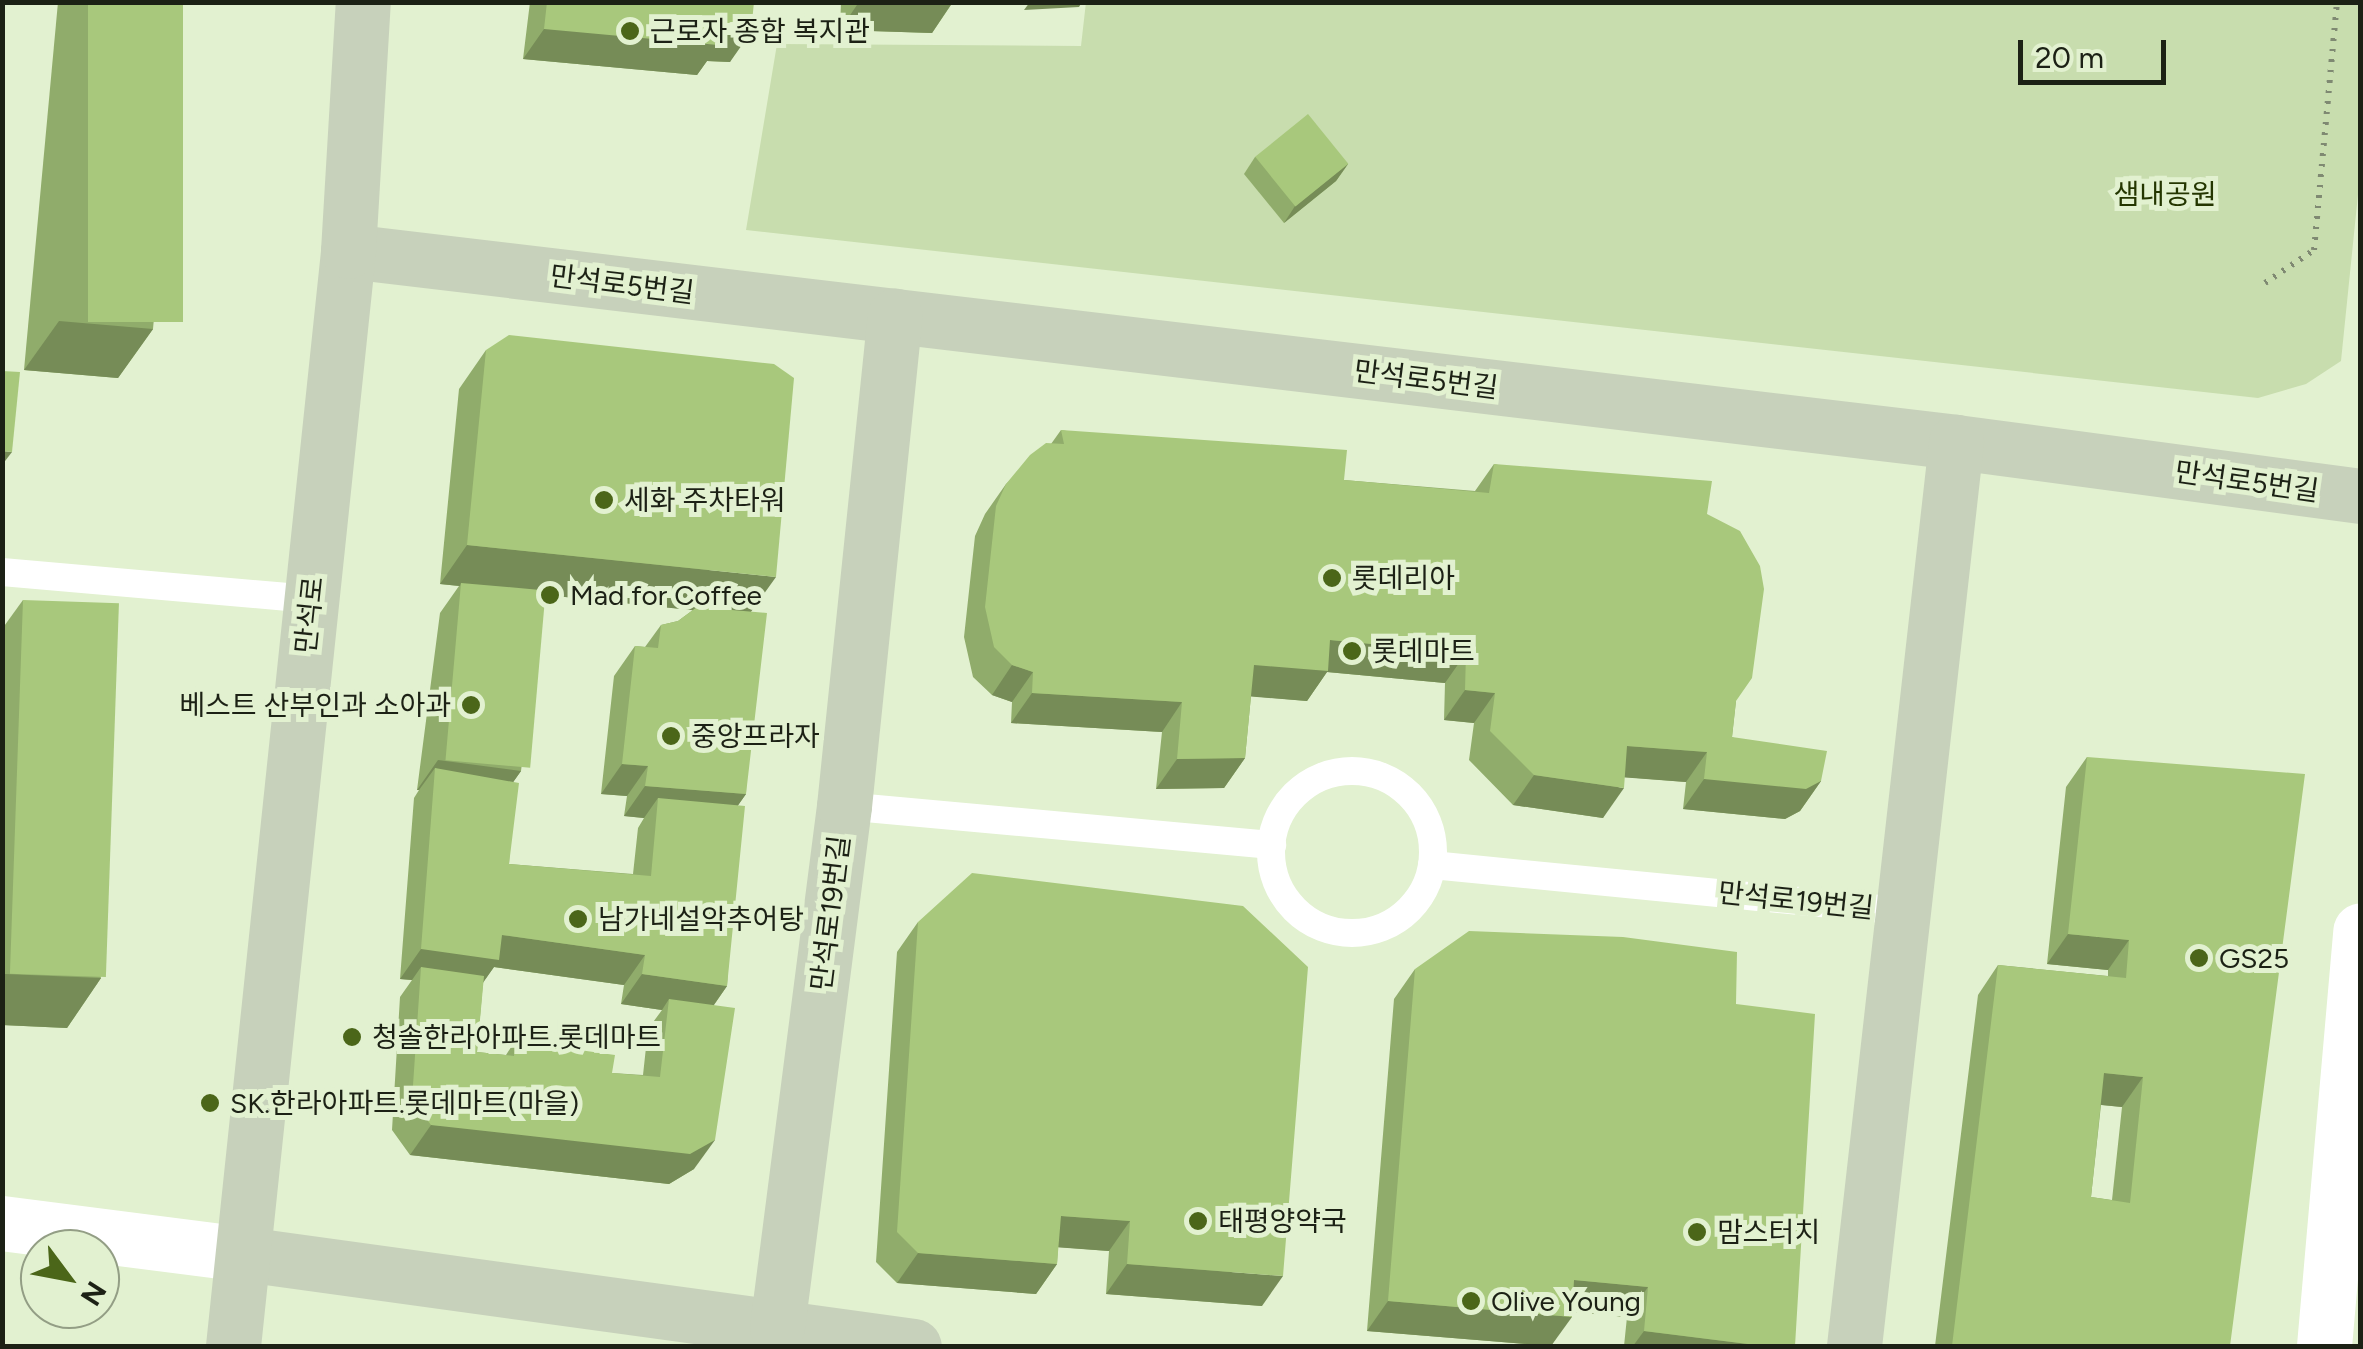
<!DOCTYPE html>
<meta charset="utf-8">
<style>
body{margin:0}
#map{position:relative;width:2363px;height:1349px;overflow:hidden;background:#e2f1d0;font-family:Figtree,"Noto Sans KR",sans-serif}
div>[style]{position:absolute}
.green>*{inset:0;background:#c8ddae}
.path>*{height:6px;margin-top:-3px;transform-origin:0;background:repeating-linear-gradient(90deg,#7f8972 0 2.5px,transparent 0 10.5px)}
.lane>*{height:28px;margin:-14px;padding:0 14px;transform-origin:14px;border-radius:14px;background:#fff}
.lane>.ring{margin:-14px;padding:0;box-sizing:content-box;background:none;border:28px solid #fff;border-radius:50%}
.street>*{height:55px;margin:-27.5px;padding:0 27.5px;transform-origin:27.5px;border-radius:27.5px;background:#fff}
.secondary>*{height:55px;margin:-27.5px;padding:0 27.5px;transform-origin:27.5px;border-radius:27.5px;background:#c7d1bb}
.wall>*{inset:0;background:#90ac6b}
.shaded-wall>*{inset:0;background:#768c57}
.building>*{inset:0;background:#a8c87c;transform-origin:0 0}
.dots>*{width:28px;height:28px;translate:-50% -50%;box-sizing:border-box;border:5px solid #e2f1d0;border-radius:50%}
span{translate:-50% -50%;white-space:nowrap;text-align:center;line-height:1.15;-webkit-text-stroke:10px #e2f1d0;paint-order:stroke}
.poi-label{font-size:28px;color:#1c2115}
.left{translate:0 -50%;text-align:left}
.right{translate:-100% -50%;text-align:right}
.park-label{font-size:28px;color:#243600}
.street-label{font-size:28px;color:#1c2115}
.frame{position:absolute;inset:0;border:5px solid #1c2115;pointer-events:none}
.north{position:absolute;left:20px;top:1229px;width:100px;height:100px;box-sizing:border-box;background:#e2f1d0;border:2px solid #939e85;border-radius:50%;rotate:122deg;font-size:28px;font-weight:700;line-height:40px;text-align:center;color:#1c2115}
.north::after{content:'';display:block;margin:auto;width:35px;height:45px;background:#4b6619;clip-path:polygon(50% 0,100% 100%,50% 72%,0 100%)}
.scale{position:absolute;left:2018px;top:40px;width:148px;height:45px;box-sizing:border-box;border:5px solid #1c2115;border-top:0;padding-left:12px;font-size:30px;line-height:35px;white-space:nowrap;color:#1c2115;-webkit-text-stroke:8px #e2f1d0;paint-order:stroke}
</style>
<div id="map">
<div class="green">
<i style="clip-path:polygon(1086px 2px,2360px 3px,2360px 175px,2341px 361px,2306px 384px,2258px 398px,746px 230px,777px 44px,1081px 46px)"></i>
</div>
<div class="path">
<i style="left:2265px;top:283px;width:59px;rotate:-34deg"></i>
<i style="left:2314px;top:250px;width:249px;rotate:-84.7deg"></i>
</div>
<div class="lane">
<i style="left:2px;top:572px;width:310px;rotate:5deg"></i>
<i class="ring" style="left:1271px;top:771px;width:134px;height:134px"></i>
<i style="left:844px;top:806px;width:430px;rotate:5.2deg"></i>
<i style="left:1432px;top:865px;width:473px;rotate:5.6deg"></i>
</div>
<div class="street">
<i style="left:2px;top:1223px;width:244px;rotate:7.3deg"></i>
<i style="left:2324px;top:1346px;width:417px;rotate:-85deg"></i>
</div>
<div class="secondary">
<i style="left:348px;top:251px;width:1619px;rotate:6.77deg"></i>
<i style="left:1956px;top:442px;width:408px;rotate:7.6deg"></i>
<i style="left:244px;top:1254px;width:676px;rotate:7.82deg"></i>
<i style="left:777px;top:1327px;width:525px;rotate:-82.67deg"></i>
<i style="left:844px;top:806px;width:493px;rotate:-84.1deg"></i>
<i style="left:233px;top:1346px;width:1101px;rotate:-84deg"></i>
<i style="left:348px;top:251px;width:249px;rotate:-86.6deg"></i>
<i style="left:1854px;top:1346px;width:910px;rotate:-83.56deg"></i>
</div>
<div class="wall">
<i style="clip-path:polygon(58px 2px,183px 2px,153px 329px,118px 378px,24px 370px)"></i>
<i style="clip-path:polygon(530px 2px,754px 2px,730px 62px,707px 61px,697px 75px,523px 59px)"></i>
<i style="clip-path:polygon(841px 2px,953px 2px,932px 33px,840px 30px)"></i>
<i style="clip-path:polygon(1255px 157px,1348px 164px,1336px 181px,1284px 223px,1244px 174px)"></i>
<i style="clip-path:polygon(evenodd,486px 350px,751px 612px,746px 794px,738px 805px,727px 986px,714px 1005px,694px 1169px,669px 1184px,410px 1155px,392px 1130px,400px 997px,412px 980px,400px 979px,414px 798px,419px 790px,417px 790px,440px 613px,459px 586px,440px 584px,459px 389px,486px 350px,545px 595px,693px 610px,678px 621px,661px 625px,645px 647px,635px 646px,614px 676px,601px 794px,627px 796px,624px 816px,644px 818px,638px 828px,633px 874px,509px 864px,513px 782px,521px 771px,545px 595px,486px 350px,494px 967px,624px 985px,621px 1004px,662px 1010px,648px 1029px,643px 1075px,612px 1073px,515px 1041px,506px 1055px,477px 1052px,483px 982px,494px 967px)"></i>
<i style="clip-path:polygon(1061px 430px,1344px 480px,1475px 491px,1494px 464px,1707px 514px,1736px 701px,1732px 737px,1821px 781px,1800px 811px,1785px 819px,1683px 809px,1686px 782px,1624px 777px,1603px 818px,1513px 805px,1469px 760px,1474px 723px,1444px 720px,1445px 683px,1327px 672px,1307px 701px,1251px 696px,1245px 758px,1224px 788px,1156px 789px,1162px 732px,1011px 723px,1012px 702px,992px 695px,973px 677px,964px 637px,975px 536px,985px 514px,1006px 484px,1051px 444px)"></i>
<i style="clip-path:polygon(23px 600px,101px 978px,67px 1028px,2px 1025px,2px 629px)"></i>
<i style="clip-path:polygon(evenodd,2087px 757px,2230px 1346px,1935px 1346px,1978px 995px,1998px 965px,2108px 976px,2108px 970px,2047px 964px,2066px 787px,2087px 757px,2101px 1105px,2122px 1107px,2112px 1200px,2091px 1197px,2101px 1105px)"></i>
<i style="clip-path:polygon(918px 922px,1262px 1306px,1106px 1294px,1109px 1251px,1058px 1247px,1057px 1264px,1036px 1294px,897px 1283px,876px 1262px,897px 952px)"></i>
<i style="clip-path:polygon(1415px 969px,1736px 1004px,1795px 1346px,1624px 1346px,1627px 1317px,1572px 1312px,1551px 1346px,1367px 1331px,1394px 999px)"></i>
</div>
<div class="shaded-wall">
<i style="clip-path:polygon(859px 2px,952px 3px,932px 33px,840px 30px)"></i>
<i style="clip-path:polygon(1030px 2px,1082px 2px,1079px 7px,1024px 10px)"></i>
<i style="clip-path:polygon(544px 29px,717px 30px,751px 32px,730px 62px,707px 61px,697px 75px,523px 59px)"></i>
<i style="clip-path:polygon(1348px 164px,1336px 181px,1284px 223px,1295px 206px)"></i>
<i style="clip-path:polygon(59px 321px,153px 329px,118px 378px,24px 370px)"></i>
<i style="clip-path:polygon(2px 451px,12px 452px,2px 465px)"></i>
<i style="clip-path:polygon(467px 545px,776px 577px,748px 616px,461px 586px,461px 583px,460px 586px,440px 584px)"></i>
<i style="clip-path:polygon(1330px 640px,1466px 653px,1445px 683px,1327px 672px,1307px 701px,1233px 695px,1254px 665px)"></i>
<i style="clip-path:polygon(1012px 665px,1033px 672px,1012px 702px,992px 695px)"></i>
<i style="clip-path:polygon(1465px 690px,1495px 693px,1474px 723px,1444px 720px)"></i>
<i style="clip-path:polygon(1032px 693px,1182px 702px,1162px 732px,1011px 723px)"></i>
<i style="clip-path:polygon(1627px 746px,1707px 752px,1686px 782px,1606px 776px)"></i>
<i style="clip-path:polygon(1245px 758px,1224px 788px,1156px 789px,1177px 759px)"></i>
<i style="clip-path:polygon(438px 760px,521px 771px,500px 801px,435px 768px,419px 790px,417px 790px)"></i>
<i style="clip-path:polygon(622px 764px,648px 766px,627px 796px,601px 794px)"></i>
<i style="clip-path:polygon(1534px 775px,1624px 788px,1603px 818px,1513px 805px)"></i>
<i style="clip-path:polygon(1704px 779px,1821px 781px,1800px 811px,1785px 819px,1683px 809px)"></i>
<i style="clip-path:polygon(645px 786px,746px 794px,725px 824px,658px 798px,644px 818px,624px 816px)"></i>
<i style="clip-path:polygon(2068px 934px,2129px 940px,2108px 970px,2047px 964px)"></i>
<i style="clip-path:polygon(502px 935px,645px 955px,624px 985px,494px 967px,478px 990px,421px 967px,412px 980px,400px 979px,421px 949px)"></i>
<i style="clip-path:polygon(5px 974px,101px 978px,67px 1028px,2px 1025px,2px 978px)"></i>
<i style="clip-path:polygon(642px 974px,727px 986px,706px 1016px,669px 999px,662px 1010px,621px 1004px)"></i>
<i style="clip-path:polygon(2104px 1073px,2143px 1077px,2122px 1107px,2083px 1103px)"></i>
<i style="clip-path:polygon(431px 1125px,715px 1140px,694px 1169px,669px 1184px,410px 1155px)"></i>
<i style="clip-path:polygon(1061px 1216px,1130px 1221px,1109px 1251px,1040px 1246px)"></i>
<i style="clip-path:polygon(918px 1253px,1057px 1264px,1036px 1294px,897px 1283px)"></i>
<i style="clip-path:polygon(1127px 1264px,1283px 1276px,1262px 1306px,1106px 1294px)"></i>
<i style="clip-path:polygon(1574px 1280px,1648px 1287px,1627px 1317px,1553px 1310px)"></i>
<i style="clip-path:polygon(1388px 1301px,1572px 1317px,1551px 1346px,1367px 1331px)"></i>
<i style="clip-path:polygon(1644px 1331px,1764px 1346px,1633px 1346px)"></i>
</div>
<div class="building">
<i style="left:88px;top:2px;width:95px;height:320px"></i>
<i style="clip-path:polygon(547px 2px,754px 2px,751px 32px,717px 30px,718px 45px,544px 29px)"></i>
<i style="left:1308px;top:114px;width:64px;height:68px;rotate:51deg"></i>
<i style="clip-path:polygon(509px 335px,774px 364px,794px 378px,776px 577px,467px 545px,486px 350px)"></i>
<i style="clip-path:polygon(2px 371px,20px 372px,12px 452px,2px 451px)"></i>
<i style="clip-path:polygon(1061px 430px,1347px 450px,1344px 480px,1489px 493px,1494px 464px,1712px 481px,1707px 514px,1740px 531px,1760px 566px,1764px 589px,1752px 678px,1736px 701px,1732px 737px,1827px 751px,1821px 781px,1806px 789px,1704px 779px,1707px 752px,1627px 746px,1624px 788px,1534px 775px,1490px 731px,1495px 693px,1465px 690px,1466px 653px,1330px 640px,1328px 671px,1254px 665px,1245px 758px,1177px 759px,1182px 702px,1032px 693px,1033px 672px,1012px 665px,994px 647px,985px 607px,996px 506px,1006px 484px,1030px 455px,1046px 443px,1064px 444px)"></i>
<i style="left:461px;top:583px;width:85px;height:178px;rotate:5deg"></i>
<i style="left:23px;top:600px;width:96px;height:374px;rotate:2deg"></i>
<i style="clip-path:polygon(697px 607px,767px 613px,746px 794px,645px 786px,648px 766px,622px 764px,635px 646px,658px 648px,661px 625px,678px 621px)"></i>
<i style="clip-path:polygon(evenodd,2087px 757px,2305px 774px,2230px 1346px,1952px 1346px,1998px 965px,2126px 978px,2129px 940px,2068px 934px,2087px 757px,2104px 1073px,2143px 1077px,2130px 1203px,2091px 1197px,2104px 1073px)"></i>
<i style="clip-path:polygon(435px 768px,519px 783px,509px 864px,651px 876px,658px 798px,745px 806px,727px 986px,642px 974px,645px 955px,502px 935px,499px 960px,421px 949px)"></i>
<i style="clip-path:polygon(972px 873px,1243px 906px,1308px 967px,1283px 1276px,1127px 1264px,1130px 1221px,1061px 1216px,1057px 1264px,918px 1253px,897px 1232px,918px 922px)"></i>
<i style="clip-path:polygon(1469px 931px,1623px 937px,1737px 952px,1736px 1004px,1815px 1014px,1795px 1346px,1764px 1346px,1644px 1331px,1648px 1287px,1574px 1280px,1572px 1317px,1388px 1301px,1415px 969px)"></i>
<i style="clip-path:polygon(421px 967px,484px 976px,477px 1052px,514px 1056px,515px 1041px,615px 1055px,612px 1073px,660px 1077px,669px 999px,735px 1008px,715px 1140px,690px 1154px,431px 1125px,412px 1100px)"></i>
</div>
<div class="dots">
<i style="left:630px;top:31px;background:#4b6619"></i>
<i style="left:604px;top:500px;background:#4b6619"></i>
<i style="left:1332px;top:578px;background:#4b6619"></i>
<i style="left:550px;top:595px;background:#4b6619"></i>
<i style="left:1352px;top:651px;background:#4b6619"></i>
<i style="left:471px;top:705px;background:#4b6619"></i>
<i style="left:671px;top:736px;background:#4b6619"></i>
<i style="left:578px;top:919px;background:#4b6619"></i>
<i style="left:2199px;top:958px;background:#4b6619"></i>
<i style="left:352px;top:1037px;background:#4b6619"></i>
<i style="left:210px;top:1103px;background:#4b6619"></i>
<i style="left:1198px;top:1221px;background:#4b6619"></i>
<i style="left:1697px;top:1232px;background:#4b6619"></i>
<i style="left:1471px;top:1301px;background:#4b6619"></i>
</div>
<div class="poi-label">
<span class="left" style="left:650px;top:31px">근로자 종합 복지관</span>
<span class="left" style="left:624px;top:500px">세화 주차타워</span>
<span class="left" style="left:1352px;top:578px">롯데리아</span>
<span class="left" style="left:570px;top:595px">Mad for Coffee</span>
<span class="left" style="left:1372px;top:651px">롯데마트</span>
<span class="right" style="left:451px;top:705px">베스트 산부인과 소아과</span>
<span class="left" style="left:691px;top:736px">중앙프라자</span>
<span class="left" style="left:598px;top:919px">남가네설악추어탕</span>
<span class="left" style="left:2219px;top:958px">GS25</span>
<span class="left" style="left:372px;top:1037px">청솔한라아파트.롯데마트</span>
<span class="left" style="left:230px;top:1103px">SK.한라아파트.롯데마트(마을)</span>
<span class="left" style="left:1218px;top:1221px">태평양약국</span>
<span class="left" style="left:1717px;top:1232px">맘스터치</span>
<span class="left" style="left:1491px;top:1301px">Olive Young</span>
</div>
<div class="park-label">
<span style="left:2165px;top:194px">샘내공원</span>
</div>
<div class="street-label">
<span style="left:622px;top:284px;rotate:7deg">만석로5번길</span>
<span style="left:1426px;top:379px;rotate:7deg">만석로5번길</span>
<span style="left:2247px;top:481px;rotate:8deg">만석로5번길</span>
<span style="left:309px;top:615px;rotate:-84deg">만석로</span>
<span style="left:1796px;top:900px;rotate:6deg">만석로19번길</span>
<span style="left:830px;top:913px;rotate:-83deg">만석로19번길</span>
</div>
<div class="frame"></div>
<div class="north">N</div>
<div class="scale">20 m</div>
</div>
